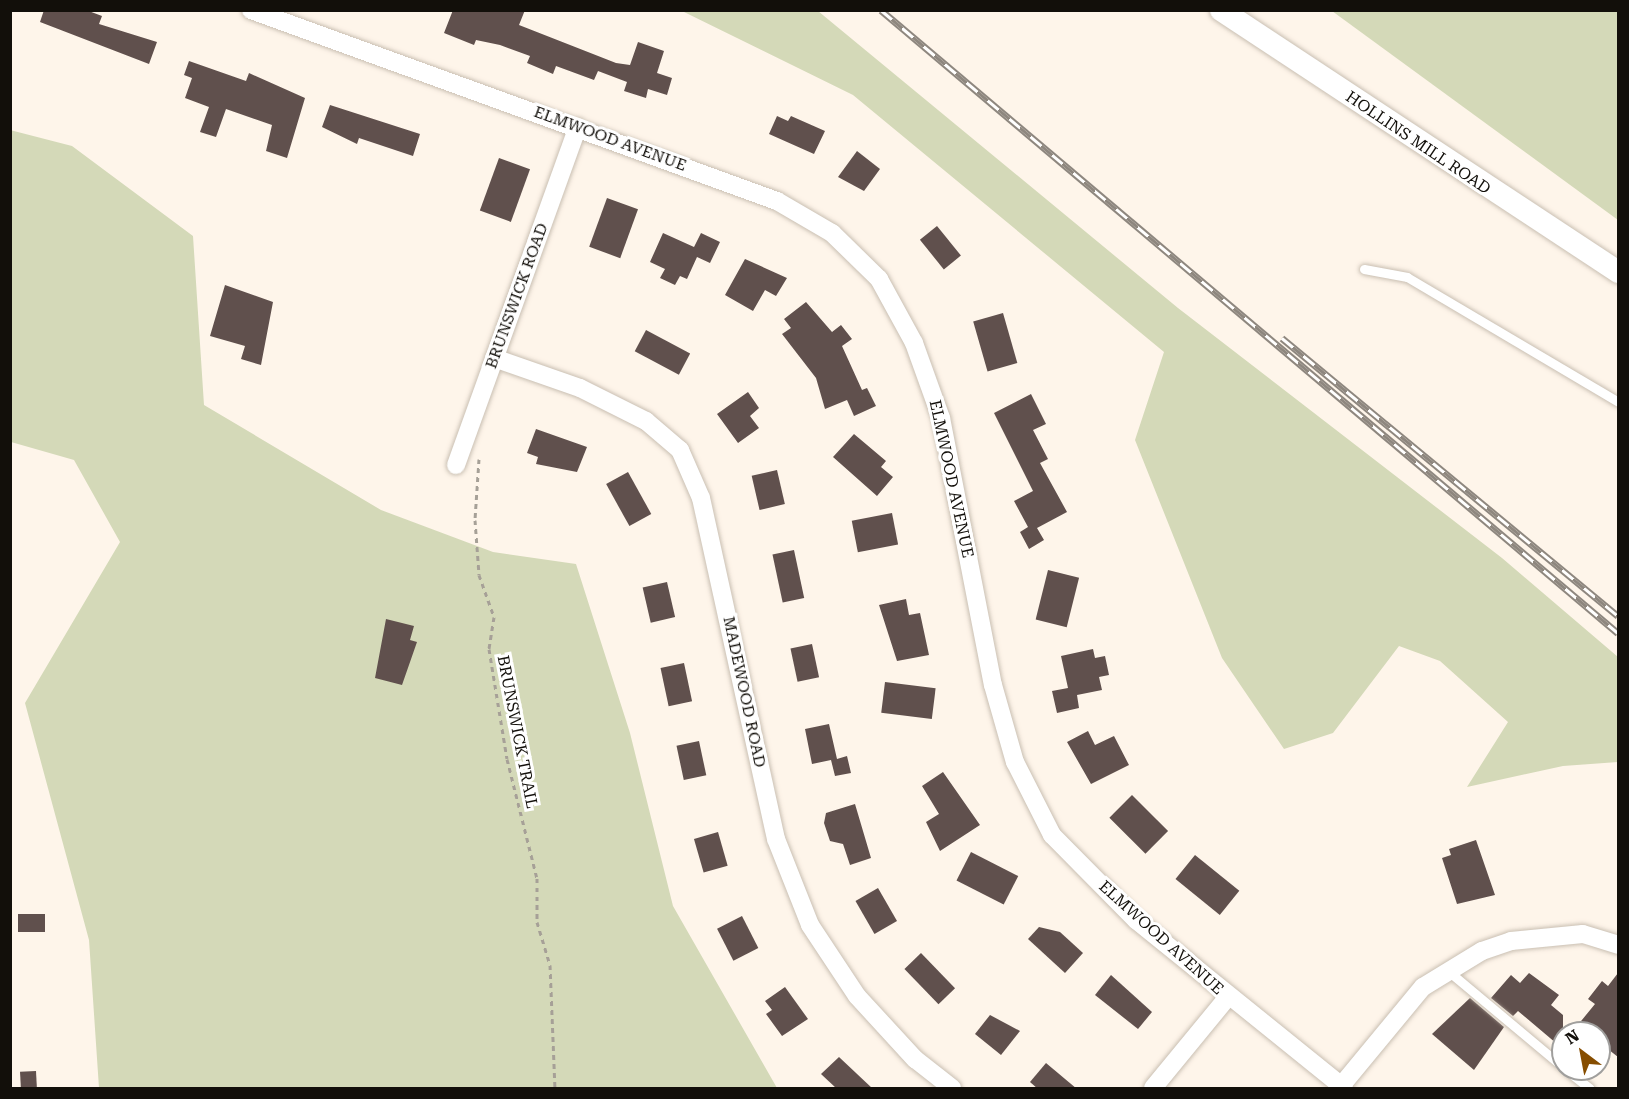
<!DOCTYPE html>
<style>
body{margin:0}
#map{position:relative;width:1629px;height:1099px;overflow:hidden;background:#fef5ea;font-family:"Roboto Serif",serif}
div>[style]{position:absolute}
.green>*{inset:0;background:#d4d9b8}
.building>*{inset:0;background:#60504d;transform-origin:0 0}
.path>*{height:3px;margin-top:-1.5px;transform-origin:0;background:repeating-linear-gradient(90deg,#a6a097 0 4.5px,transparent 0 9px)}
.roads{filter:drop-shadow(0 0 2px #c9bfb2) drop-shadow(0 0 2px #c9bfb2)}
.service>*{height:9px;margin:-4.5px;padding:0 4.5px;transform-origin:4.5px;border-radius:4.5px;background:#fff}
.minor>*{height:18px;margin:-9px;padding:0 9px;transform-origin:9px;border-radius:9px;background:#fff}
.tertiary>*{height:22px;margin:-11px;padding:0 11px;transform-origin:11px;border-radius:11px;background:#fff}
.rail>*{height:7px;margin-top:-3.5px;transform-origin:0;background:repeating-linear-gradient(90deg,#fff 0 14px,#8e877f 0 28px);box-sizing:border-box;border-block:2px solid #8e877f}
span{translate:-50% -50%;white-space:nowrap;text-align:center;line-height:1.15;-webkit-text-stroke:6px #fff;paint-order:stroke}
.street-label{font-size:16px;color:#120f0a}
.frame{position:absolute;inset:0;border:12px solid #120f0a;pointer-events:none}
.north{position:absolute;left:1551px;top:1021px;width:60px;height:60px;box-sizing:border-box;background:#fff;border:2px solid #a09f9d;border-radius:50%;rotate:328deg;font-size:16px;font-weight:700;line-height:24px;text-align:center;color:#120f0a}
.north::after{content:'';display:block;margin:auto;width:21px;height:27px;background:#864d00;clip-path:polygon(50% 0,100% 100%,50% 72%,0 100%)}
</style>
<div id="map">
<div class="green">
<i style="clip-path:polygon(682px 11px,818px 11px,1178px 308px,1502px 558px,1618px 657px,1618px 762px,1563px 766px,1467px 787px,1508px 722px,1440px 661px,1399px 646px,1333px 733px,1284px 749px,1222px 658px,1135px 440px,1164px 352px,853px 95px)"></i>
<i style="clip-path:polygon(1332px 11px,1618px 11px,1618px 220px)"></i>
<i style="clip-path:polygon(10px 130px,72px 146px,193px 236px,204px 405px,381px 510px,493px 552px,576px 564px,630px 733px,673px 906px,777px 1088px,99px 1088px,89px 940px,25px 703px,120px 542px,74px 460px,11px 442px)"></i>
</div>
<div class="building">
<i style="clip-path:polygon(44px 10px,86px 10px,102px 16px,99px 24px,157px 42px,149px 64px,40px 22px)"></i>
<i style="clip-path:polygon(453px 10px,525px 10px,519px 25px,616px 63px,630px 65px,638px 42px,664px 51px,657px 73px,672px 78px,667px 95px,648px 89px,646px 98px,624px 91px,627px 82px,598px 71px,594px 80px,556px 66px,553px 74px,527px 63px,530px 56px,500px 45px,476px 40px,474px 45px,444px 33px)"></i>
<i style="clip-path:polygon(189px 61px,246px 81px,249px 73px,305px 98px,287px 158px,266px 151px,272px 125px,226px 109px,216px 137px,200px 132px,209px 107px,185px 98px,192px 78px,184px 75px)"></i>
<i style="clip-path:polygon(330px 105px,420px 134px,413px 156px,359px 138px,357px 144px,322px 127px)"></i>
<i style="clip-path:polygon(777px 116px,788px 121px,791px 116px,825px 131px,814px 154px,769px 134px)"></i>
<i style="clip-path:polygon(857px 151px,880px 169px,864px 191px,838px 177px)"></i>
<i style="left:499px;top:158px;width:33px;height:56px;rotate:20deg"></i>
<i style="left:607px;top:198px;width:33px;height:52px;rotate:20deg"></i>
<i style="left:937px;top:226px;width:38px;height:22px;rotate:51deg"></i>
<i style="clip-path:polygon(663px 233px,694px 247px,701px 233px,720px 242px,710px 263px,697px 257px,687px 279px,680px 276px,675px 285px,660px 278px,665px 269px,650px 262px)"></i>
<i style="clip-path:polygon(745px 259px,787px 278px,776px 296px,765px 290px,753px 311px,725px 295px)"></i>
<i style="clip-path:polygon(225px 285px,273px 302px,261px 365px,241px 359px,245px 346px,210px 336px)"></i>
<i style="clip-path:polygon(806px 302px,832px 332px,841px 325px,852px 339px,842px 346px,862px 390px,867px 388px,876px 406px,854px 416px,847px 400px,825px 409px,816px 378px,782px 334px,791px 328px,784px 319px)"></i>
<i style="left:1003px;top:313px;width:52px;height:31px;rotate:74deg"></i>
<i style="left:646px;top:330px;width:50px;height:24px;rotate:28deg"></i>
<i style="clip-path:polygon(748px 392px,759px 408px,750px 416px,759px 428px,738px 443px,717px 414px)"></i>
<i style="clip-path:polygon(1031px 394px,1046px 424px,1033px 430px,1048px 459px,1040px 463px,1067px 512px,1037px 528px,1044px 540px,1029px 549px,1020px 532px,1028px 527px,1014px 501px,1033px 491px,994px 413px)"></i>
<i style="clip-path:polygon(536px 429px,587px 447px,577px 472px,536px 464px,538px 457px,527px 453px)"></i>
<i style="clip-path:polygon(854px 434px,886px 461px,881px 467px,893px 477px,877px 496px,833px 457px)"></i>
<i style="left:777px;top:470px;width:35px;height:26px;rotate:77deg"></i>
<i style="left:628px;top:472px;width:48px;height:25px;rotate:61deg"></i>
<i style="left:892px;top:513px;width:32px;height:41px;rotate:79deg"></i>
<i style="left:794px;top:550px;width:49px;height:22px;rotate:78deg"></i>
<i style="left:1048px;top:570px;width:32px;height:51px;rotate:14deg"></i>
<i style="left:667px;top:582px;width:36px;height:25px;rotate:77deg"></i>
<i style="clip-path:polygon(906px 599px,909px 615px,920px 613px,929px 655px,897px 661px,879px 605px)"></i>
<i style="clip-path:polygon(386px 619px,414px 626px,410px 640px,417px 642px,402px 685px,375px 678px)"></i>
<i style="left:812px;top:644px;width:34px;height:22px;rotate:78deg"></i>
<i style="clip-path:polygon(1093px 649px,1095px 658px,1105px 656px,1109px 675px,1099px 677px,1102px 690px,1077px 695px,1079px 708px,1057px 713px,1052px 691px,1068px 688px,1061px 656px)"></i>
<i style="left:684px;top:663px;width:39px;height:24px;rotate:78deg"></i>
<i style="left:885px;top:682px;width:51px;height:31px;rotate:7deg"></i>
<i style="clip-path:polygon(829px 724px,837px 759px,847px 756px,851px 773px,835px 776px,831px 760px,812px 764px,805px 729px)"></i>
<i style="clip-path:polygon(1088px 731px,1095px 745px,1114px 736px,1129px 765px,1091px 784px,1067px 742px)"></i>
<i style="left:699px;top:741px;width:35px;height:23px;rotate:78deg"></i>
<i style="clip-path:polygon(943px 772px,980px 825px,940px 851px,926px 822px,939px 814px,922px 786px)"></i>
<i style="left:1132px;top:795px;width:51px;height:32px;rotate:45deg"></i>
<i style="clip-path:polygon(855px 804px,871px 858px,850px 865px,843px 844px,830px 841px,824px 823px,826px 813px)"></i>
<i style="left:718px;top:832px;width:35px;height:25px;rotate:74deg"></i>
<i style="clip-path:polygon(1476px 840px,1495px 895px,1457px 904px,1442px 858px,1451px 855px,1449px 849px)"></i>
<i style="left:971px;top:852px;width:53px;height:32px;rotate:27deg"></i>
<i style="left:1195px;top:855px;width:57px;height:31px;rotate:39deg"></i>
<i style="left:878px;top:888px;width:38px;height:26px;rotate:60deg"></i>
<i style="left:45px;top:914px;width:18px;height:27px;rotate:90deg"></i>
<i style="left:742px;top:916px;width:36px;height:28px;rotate:63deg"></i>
<i style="clip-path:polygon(1039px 927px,1060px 932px,1083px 953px,1065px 973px,1028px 939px)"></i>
<i style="left:921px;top:953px;width:49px;height:23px;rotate:46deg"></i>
<i style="clip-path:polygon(1529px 973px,1559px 995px,1551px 1005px,1563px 1015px,1563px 1049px,1518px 1011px,1513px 1016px,1491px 998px,1511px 975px,1520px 983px)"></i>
<i style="clip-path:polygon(1618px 973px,1618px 1057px,1599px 1042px,1599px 1033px,1577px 1026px,1595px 1004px,1588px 999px,1602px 981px,1608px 986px)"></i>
<i style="clip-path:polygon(1111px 975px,1152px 1012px,1138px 1029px,1095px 995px)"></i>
<i style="clip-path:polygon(785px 987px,808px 1019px,782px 1036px,766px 1014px,772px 1010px,765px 1001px)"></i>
<i style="clip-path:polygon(1470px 998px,1504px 1027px,1474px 1070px,1432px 1034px)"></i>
<i style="clip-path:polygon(990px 1015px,1020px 1031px,1001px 1055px,975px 1034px)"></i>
<i style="clip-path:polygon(839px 1057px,873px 1089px,837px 1089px,821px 1074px)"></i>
<i style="clip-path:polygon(1046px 1063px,1077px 1089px,1038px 1089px,1030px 1082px)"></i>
<i style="left:36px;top:1071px;width:18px;height:16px;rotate:87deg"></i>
</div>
<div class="path">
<i style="left:479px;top:459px;width:61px;rotate:93.8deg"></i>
<i style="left:475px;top:520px;width:55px;rotate:85.8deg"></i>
<i style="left:479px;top:575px;width:45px;rotate:70.3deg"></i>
<i style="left:494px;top:617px;width:32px;rotate:99deg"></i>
<i style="left:489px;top:649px;width:111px;rotate:80.7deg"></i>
<i style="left:507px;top:759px;width:123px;rotate:75.9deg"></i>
<i style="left:537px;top:878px;width:44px;rotate:90deg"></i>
<i style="left:537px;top:922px;width:45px;rotate:73.2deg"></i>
<i style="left:550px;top:965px;width:123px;rotate:87.7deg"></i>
</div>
<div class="roads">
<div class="service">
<i style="left:1364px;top:269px;width:44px;rotate:10.5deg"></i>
<i style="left:1407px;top:277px;width:245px;rotate:30.6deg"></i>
<i style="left:1447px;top:970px;width:151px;rotate:39.9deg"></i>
<i style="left:1565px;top:1069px;width:31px;rotate:38deg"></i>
</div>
<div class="minor">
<i style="left:251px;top:10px;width:560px;rotate:19.96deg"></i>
<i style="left:777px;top:201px;width:64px;rotate:30.2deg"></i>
<i style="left:832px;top:233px;width:66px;rotate:44.4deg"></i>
<i style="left:879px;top:279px;width:73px;rotate:61.3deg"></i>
<i style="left:914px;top:343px;width:80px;rotate:70.2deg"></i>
<i style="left:941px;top:418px;width:272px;rotate:79deg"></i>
<i style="left:993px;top:685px;width:80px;rotate:74.1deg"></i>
<i style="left:1015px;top:762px;width:82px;rotate:63.1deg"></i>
<i style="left:1052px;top:835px;width:120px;rotate:45.3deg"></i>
<i style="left:1136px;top:920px;width:267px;rotate:38.9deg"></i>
<i style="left:494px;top:358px;width:91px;rotate:19.2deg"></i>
<i style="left:580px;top:388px;width:74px;rotate:26.6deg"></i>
<i style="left:646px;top:421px;width:45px;rotate:40.5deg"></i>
<i style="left:680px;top:450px;width:52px;rotate:66.4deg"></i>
<i style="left:701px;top:498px;width:349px;rotate:77.6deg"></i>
<i style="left:776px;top:839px;width:92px;rotate:68.4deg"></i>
<i style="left:810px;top:925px;width:85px;rotate:56.5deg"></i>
<i style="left:857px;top:996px;width:86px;rotate:47.4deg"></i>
<i style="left:915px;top:1059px;width:47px;rotate:38.1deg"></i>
<i style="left:456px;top:465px;width:359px;rotate:-70.2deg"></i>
<i style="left:1341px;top:1086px;width:129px;rotate:-50.4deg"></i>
<i style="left:1423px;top:987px;width:69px;rotate:-31.4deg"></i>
<i style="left:1482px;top:951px;width:31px;rotate:-19deg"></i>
<i style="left:1511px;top:941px;width:72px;rotate:-5.6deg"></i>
<i style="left:1583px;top:934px;width:37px;rotate:17deg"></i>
<i style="left:1153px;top:1088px;width:117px;rotate:-50.6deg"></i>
</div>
<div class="tertiary">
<i style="left:1221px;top:10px;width:476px;rotate:33.4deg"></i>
</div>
</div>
<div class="rail">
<i style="left:881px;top:10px;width:965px;rotate:40.21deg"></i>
<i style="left:1282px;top:338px;width:436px;rotate:39.6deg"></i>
</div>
<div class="street-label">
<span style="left:610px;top:139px;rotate:20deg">ELMWOOD AVENUE</span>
<span style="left:1418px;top:143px;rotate:34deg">HOLLINS MILL ROAD</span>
<span style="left:517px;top:296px;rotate:-70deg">BRUNSWICK ROAD</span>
<span style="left:951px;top:479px;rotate:78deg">ELMWOOD AVENUE</span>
<span style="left:744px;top:692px;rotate:78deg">MADEWOOD ROAD</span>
<span style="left:517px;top:732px;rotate:79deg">BRUNSWICK TRAIL</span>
<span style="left:1161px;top:938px;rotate:42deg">ELMWOOD AVENUE</span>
</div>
<div class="frame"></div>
<div class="north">N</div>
</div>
